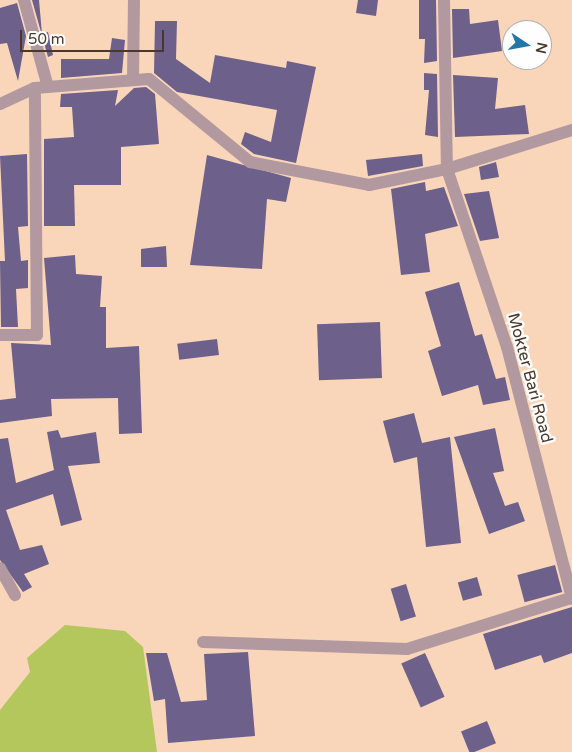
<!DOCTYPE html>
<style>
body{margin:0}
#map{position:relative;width:572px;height:752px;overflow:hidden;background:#f9d5ba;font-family:"Varela Round",sans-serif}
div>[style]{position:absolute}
.water>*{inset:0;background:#b3c75c}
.building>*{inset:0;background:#6d608a;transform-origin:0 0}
.minor>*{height:12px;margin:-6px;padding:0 6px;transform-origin:6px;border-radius:6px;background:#b299a0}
span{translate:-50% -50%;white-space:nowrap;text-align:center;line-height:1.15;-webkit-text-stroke:5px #fefefe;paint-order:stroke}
.street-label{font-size:16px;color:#4a382b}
.north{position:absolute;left:502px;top:20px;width:50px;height:50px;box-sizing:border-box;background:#fefefe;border:1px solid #b6afaa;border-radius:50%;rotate:102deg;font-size:14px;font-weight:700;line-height:20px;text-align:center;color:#4a382b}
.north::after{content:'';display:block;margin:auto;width:18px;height:22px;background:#2177a7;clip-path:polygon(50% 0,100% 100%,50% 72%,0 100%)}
.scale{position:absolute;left:20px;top:30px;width:144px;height:22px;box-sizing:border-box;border:2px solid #4a382b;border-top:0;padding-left:6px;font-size:15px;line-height:18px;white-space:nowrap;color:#4a382b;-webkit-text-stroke:4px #fefefe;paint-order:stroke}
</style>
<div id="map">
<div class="water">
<i style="clip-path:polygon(65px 625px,125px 631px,143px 647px,157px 752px,0 752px,0 710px,30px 672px,27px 658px)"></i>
</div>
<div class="building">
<i style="clip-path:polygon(32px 0,39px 0,42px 34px,48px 32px,53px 55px,48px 57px)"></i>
<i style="clip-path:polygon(358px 0,378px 0,376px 16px,356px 13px)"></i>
<i style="clip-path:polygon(419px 0,436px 0,437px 61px,424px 63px,425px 39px,419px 39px)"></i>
<i style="clip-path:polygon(17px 3px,26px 36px,18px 81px,7px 43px,0 44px,0 8px)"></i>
<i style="clip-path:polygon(452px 9px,469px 9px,470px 24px,498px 20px,502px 51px,453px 58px)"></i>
<i style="clip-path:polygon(155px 21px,177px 21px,176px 59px,210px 83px,215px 55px,286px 68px,287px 61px,316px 67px,296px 163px,254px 154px,241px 144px,245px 132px,271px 142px,277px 110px,177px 92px,154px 73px)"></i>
<i style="clip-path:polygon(112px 38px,125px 40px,122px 73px,61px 78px,61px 59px,109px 59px)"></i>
<i style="clip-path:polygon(424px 73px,437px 74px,438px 137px,425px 135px,429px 90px,424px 90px)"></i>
<i style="clip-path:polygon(453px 75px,498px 78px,495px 109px,525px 105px,529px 134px,455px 137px)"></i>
<i style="clip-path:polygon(146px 87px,155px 94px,159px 144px,121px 147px,121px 185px,74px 185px,75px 226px,44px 226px,44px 139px,74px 137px,72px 107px,60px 107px,61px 94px,118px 90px,115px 106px,134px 88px)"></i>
<i style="clip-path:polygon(27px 154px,28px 226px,18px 227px,21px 261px,28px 260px,28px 288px,16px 289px,18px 327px,1px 327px,0 261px,5px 261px,0 156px)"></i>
<i style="clip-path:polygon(422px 154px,423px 166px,368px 176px,366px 160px)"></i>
<i style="clip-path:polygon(207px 155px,291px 178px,286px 202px,267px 199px,262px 269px,190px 265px)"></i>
<i style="clip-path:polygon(496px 162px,499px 177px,481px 180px,479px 167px)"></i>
<i style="clip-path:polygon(425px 182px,426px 191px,444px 187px,458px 226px,425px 234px,430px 272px,401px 275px,391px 189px)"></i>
<i style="clip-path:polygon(489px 191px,499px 238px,480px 241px,464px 194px)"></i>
<i style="clip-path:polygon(166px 246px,167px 267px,141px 267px,141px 249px)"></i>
<i style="clip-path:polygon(75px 255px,76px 274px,102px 276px,100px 307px,106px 307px,106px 348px,139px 346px,142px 433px,119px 434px,118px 398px,51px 399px,52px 416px,0 423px,0 400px,16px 398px,11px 343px,51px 345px,44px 258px)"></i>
<i style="clip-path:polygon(459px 282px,475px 336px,482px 334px,496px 379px,505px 377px,510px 400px,483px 405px,478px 385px,442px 396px,428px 351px,441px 346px,425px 292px)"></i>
<i style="left:380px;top:322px;width:56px;height:63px;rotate:88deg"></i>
<i style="left:217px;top:339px;width:16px;height:40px;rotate:83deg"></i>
<i style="clip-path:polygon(414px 413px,422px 443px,450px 437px,461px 543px,426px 547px,417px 457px,394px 463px,383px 421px)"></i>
<i style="clip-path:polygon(495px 428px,504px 471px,493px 473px,505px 506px,518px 502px,525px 521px,489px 534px,454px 437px)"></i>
<i style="clip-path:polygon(58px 430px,61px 438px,96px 432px,100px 463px,68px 466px,82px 520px,61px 526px,53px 494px,6px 510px,20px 550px,42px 545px,49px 564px,24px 574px,32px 587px,23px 592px,0 560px,0 439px,8px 438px,16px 483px,54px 470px,47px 432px)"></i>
<i style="left:555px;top:565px;width:28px;height:39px;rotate:75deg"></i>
<i style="left:477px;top:577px;width:19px;height:20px;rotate:74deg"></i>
<i style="left:406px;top:584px;width:34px;height:16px;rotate:73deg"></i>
<i style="clip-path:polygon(572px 607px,572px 653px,544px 663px,541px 655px,495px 670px,483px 634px)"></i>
<i style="clip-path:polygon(248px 652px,255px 736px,168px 743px,165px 699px,154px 701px,146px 653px,167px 653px,181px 702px,207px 700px,204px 654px)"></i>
<i style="left:425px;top:653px;width:48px;height:26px;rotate:66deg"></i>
<i style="left:487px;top:721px;width:24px;height:28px;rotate:68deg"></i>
</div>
<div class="minor">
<i style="left:24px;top:0;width:90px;rotate:74.6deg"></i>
<i style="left:444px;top:0;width:169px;rotate:89deg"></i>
<i style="left:447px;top:169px;width:188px;rotate:71.4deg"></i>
<i style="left:507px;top:347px;width:260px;rotate:75.5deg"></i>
<i style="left:133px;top:80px;width:80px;rotate:-89.3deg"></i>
<i style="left:0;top:104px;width:38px;rotate:-25deg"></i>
<i style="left:35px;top:88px;width:114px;rotate:-4.5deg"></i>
<i style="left:149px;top:79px;width:131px;rotate:39.4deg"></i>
<i style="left:250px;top:162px;width:121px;rotate:10.9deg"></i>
<i style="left:369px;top:185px;width:80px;rotate:-11.6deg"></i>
<i style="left:447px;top:169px;width:131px;rotate:-17.3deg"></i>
<i style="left:0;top:335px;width:37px"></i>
<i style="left:37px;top:335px;width:247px;rotate:-90.5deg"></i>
<i style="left:0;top:568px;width:31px;rotate:61deg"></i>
<i style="left:203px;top:642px;width:204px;rotate:2deg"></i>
<i style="left:407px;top:649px;width:172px;rotate:-17.3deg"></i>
</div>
<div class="street-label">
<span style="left:530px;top:378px;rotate:75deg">Mokter Bari Road</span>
</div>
<div class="north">N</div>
<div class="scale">50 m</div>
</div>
